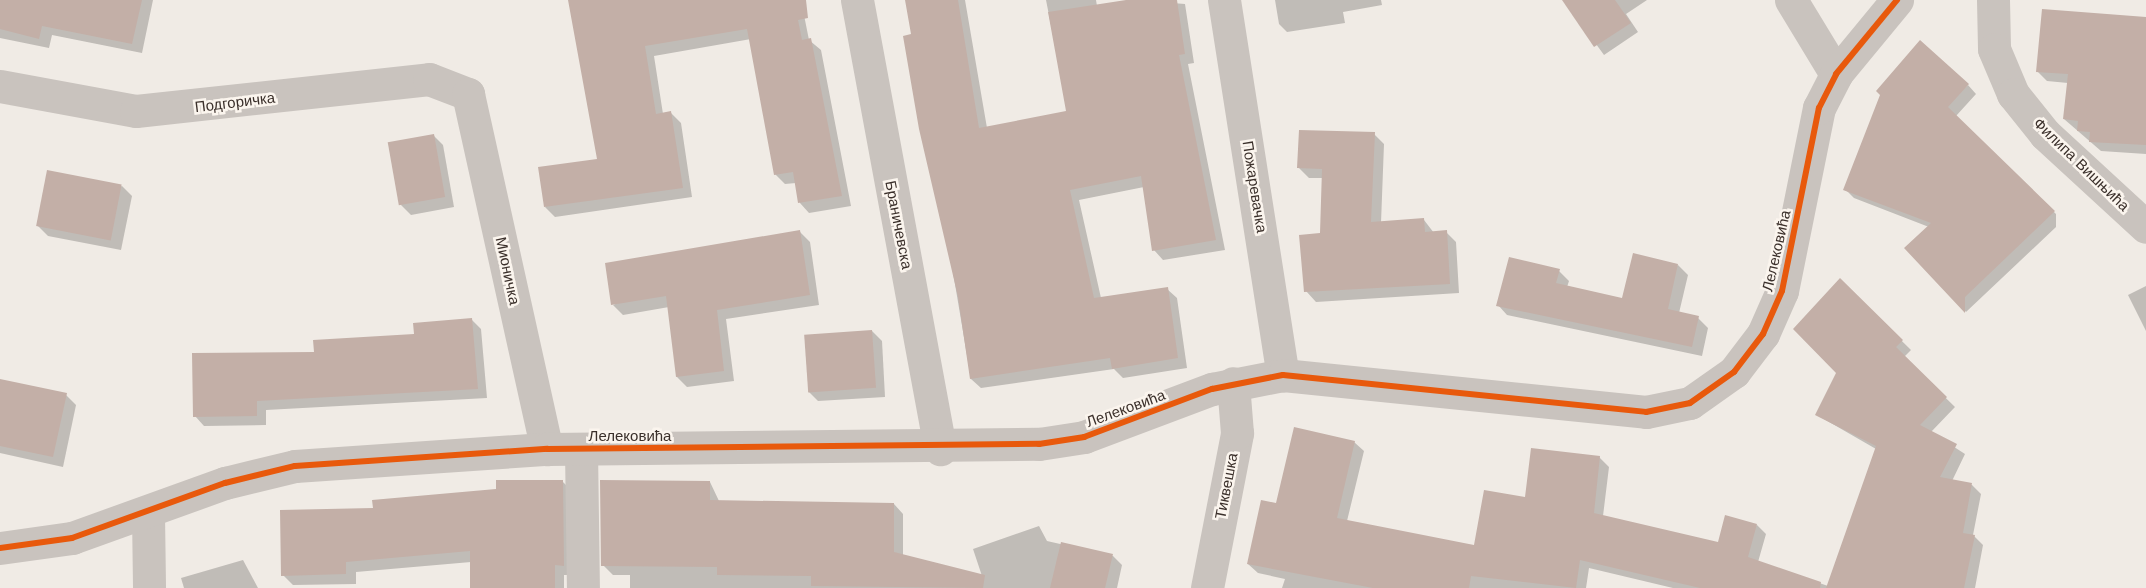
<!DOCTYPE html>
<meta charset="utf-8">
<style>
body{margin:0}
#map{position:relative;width:2146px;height:588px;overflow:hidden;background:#f0ebe5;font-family:"Work Sans",sans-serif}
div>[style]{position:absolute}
.shadow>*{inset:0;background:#0003}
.building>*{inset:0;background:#c3afa7;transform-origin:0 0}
.street>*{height:33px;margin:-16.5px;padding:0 16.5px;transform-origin:16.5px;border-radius:16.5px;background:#c9c3be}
.cycleway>*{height:6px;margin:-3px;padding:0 3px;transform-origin:3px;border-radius:3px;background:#e8590c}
span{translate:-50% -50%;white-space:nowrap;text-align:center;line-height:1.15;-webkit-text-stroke:5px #fbf5ee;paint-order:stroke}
.street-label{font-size:15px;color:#3b302b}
</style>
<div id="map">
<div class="shadow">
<i style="clip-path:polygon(0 0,153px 0,142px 53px,52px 35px,49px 48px,0 38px)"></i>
<i style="clip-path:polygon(569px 0,801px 0,809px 40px,821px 50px,851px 206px,809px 213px,800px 203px,796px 183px,785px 184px,775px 174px,751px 39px,654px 56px,663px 114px,671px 113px,681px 123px,692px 197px,555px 217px,545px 207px,598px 160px)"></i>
<i style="clip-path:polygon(907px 0,965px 0,987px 128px,1068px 112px,1046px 0,1096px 0,1097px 6px,1135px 0,1185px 4px,1194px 63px,1188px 64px,1225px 250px,1163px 260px,1154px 250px,1144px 187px,1079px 200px,1101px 298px,1167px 289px,1177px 298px,1187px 368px,1123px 378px,1114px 369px,981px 388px,971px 379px)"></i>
<i style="clip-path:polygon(1275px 0,1381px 0,1382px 5px,1343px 12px,1345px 23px,1287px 32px,1279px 24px)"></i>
<i style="clip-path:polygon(1564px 0,1647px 0,1626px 14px,1638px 32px,1604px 55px)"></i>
<i style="clip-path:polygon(2146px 19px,2146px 154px,2101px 151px,2064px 119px,2068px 83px,2047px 81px,2037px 71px)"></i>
<i style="clip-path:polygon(1968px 85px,1976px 94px,1956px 116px,2056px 214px,2056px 227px,1966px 312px,1958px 303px,1929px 227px,1854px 198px,1845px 189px)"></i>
<i style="clip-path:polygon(1374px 134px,1384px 144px,1381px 223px,1424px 220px,1434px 233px,1446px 232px,1456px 242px,1459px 293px,1316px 302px,1306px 291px,1321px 234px,1323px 178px,1309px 178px,1299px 168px)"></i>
<i style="clip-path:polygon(433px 135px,443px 145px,454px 207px,411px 215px,401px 205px)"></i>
<i style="clip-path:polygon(122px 186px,132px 196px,121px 250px,48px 236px,38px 226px)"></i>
<i style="clip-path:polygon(800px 232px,810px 242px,819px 305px,726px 319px,734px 381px,687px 387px,677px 377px,669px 307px,623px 315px,613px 305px)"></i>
<i style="clip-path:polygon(1678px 265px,1688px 275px,1679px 313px,1698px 318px,1708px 328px,1702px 356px,1507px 315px,1498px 305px,1559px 271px,1569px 281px,1567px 287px,1623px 300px)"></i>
<i style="clip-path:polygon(1840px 280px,1911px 350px,1904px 357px,1955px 407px,1931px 432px,1965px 454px,1952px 481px,1972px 485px,1981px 494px,1973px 535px,1983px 545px,1975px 588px,1673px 588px,1589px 568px,1586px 588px,1282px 588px,1285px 579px,1258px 573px,1248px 564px,1277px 505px,1354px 442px,1364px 451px,1347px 521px,1475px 547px,1527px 499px,1599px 457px,1609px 467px,1603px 516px,1719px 544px,1757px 525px,1766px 534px,1758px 562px,1828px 586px,1876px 449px,1817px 415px,1838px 372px)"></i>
<i style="clip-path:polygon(2146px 286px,2146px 331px,2128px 295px)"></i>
<i style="clip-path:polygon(472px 320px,481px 329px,487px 398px,266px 410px,266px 425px,204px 426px,195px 416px)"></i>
<i style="clip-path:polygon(872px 331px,882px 341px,885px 397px,818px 401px,808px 391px)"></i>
<i style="clip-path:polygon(0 384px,66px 395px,76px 405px,63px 467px,0 453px)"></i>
<i style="clip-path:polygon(562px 481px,572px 491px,573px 575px,564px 575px,564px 588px,471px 588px,471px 562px,356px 572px,356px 584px,293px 585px,283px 575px,374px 509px)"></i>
<i style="clip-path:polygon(710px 482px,719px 501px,894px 504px,903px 514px,903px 556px,982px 576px,973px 549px,1039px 526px,1047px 541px,1113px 556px,1122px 565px,1117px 588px,630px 588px,630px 575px,613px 575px,603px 565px)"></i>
<i style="clip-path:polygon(243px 560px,258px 588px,184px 588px,181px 578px)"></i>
</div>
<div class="building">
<i style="clip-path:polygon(0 0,142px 0,132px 44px,42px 26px,39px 39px,0 29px)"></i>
<i style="clip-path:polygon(568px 0,806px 0,808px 18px,798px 20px,802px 40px,811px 38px,842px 196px,798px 203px,793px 172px,774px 175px,747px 29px,645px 46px,656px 114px,671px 111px,683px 188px,544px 207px,538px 167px,597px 159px)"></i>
<i style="clip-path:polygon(905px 0,958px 0,979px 128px,1066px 111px,1048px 12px,1126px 0,1177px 0,1185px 54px,1179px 55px,1216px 240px,1152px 251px,1141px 176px,1070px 190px,1094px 298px,1168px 287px,1178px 358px,1112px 369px,1110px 358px,970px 379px,958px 297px,919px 129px,903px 36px,911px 34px)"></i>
<i style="clip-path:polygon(1562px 0,1615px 0,1631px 23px,1594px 47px)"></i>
<i style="clip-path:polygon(2042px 9px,2146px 17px,2146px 145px,2089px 142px,2090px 132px,2077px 131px,2078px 121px,2063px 119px,2068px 74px,2036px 72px)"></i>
<i style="clip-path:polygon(1920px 40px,1969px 84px,1948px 107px,2055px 211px,1965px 297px,1965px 313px,1904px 248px,1931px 223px,1843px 190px,1880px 95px,1876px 91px)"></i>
<i style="clip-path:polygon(1299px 130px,1375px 132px,1371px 222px,1424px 218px,1425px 232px,1447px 230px,1450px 284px,1304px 292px,1299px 235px,1320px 233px,1322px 169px,1297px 168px)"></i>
<i style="left:434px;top:134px;width:64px;height:47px;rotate:80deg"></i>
<i style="left:47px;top:170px;width:76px;height:57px;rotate:11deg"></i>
<i style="clip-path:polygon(800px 230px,810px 295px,717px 310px,724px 371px,676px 377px,666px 296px,611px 305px,605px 263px)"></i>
<i style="clip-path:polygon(1633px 253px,1678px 264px,1668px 309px,1699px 316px,1692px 347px,1496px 306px,1509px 257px,1560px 269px,1556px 283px,1622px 298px)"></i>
<i style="clip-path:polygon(1840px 278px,1903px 340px,1896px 347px,1947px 397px,1920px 425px,1957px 444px,1940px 477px,1972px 483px,1963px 533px,1975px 535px,1964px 588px,1826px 588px,1876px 446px,1815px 415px,1836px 373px,1793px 329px)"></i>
<i style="clip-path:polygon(472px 318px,478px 389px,257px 401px,257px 416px,193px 417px,192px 353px,314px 352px,313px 340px,414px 334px,413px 323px)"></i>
<i style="left:872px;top:330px;width:58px;height:68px;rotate:86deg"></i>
<i style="clip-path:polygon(0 379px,67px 393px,53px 457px,0 446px)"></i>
<i style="clip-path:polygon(1294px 427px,1355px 441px,1337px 518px,1474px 545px,1484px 490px,1525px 497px,1531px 448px,1600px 456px,1594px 513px,1718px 542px,1725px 515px,1757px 524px,1748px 557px,1821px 582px,1820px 588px,1700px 588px,1580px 560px,1576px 588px,1471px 576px,1469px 588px,1373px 588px,1247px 564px,1261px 500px,1276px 503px)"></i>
<i style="clip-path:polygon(496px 480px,563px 480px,564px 566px,555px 565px,555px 588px,470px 588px,470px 551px,346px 562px,346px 574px,281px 576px,280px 510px,373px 508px,372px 500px,496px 489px)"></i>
<i style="clip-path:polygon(600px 480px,710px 481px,710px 500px,894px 503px,894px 552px,985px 575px,983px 588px,811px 586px,811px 576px,717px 575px,717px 567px,601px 566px)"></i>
<i style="clip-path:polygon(1061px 542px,1113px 554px,1105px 588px,1050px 588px)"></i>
</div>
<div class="street">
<i style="left:857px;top:0;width:457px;rotate:79.5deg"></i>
<i style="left:1224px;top:0;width:380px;rotate:81.1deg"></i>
<i style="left:1791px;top:0;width:87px;rotate:58.7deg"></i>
<i style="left:1993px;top:0;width:49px;rotate:88.8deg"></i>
<i style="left:1994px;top:49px;width:49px;rotate:67.1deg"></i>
<i style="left:2013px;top:94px;width:51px;rotate:51.3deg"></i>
<i style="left:2045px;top:134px;width:137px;rotate:42.6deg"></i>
<i style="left:0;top:86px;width:138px;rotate:10.4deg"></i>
<i style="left:136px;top:111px;width:295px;rotate:-6.2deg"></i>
<i style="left:429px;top:79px;width:42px;rotate:21deg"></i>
<i style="left:468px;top:94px;width:364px;rotate:77.5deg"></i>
<i style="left:581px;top:449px;width:139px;rotate:89.2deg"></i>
<i style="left:148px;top:514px;width:74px;rotate:89.2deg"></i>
<i style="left:0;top:548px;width:73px;rotate:-7.9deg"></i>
<i style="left:72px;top:538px;width:163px;rotate:-19.8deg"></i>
<i style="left:225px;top:483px;width:72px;rotate:-13.7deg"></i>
<i style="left:295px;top:466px;width:253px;rotate:-3.9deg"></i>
<i style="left:547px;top:449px;width:492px;rotate:-0.6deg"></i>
<i style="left:1039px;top:444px;width:46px;rotate:-8.8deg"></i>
<i style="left:1084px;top:437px;width:137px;rotate:-20.6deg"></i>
<i style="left:1212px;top:389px;width:72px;rotate:-11.2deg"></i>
<i style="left:1283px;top:375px;width:365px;rotate:5.8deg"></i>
<i style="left:1646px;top:412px;width:45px;rotate:-11.6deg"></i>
<i style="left:1690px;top:403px;width:54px;rotate:-35.2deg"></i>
<i style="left:1734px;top:372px;width:48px;rotate:-52.7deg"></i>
<i style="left:1763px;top:334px;width:47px;rotate:-66.2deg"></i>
<i style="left:1782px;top:291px;width:187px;rotate:-78.6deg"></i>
<i style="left:1819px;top:108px;width:38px;rotate:-63deg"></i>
<i style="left:1836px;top:74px;width:96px;rotate:-50.5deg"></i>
<i style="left:1207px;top:588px;width:158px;rotate:-79deg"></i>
<i style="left:1237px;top:433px;width:50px;rotate:-94.6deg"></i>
</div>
<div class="cycleway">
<i style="left:0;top:548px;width:73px;rotate:-7.9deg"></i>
<i style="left:72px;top:538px;width:163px;rotate:-19.8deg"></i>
<i style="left:225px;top:483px;width:72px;rotate:-13.7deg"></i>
<i style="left:295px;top:466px;width:253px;rotate:-3.9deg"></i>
<i style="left:547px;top:449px;width:492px;rotate:-0.6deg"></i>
<i style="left:1039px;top:444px;width:46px;rotate:-8.8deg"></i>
<i style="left:1084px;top:437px;width:137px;rotate:-20.6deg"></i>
<i style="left:1212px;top:389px;width:72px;rotate:-11.2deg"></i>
<i style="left:1283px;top:375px;width:365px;rotate:5.8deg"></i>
<i style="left:1646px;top:412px;width:45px;rotate:-11.6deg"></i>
<i style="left:1690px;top:403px;width:54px;rotate:-35.2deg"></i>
<i style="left:1734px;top:372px;width:48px;rotate:-52.7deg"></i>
<i style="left:1763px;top:334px;width:47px;rotate:-66.2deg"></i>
<i style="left:1782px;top:291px;width:187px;rotate:-78.6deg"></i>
<i style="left:1819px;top:108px;width:38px;rotate:-63deg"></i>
<i style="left:1836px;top:74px;width:96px;rotate:-50.5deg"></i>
</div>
<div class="street-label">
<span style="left:235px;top:103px;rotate:-7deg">Подгоричка</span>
<span style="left:2081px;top:165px;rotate:44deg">Филипа Вишњића</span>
<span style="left:1254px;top:187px;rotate:81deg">Пожаревачка</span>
<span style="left:898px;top:225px;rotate:79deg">Браничевска</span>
<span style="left:1777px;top:251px;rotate:-77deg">Лелековића</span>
<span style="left:507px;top:271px;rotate:78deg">Мионичка</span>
<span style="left:1126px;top:409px;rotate:-20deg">Лелековића</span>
<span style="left:630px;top:437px">Лелековића</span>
<span style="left:1227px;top:486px;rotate:-79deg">Тиквешка</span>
</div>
</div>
